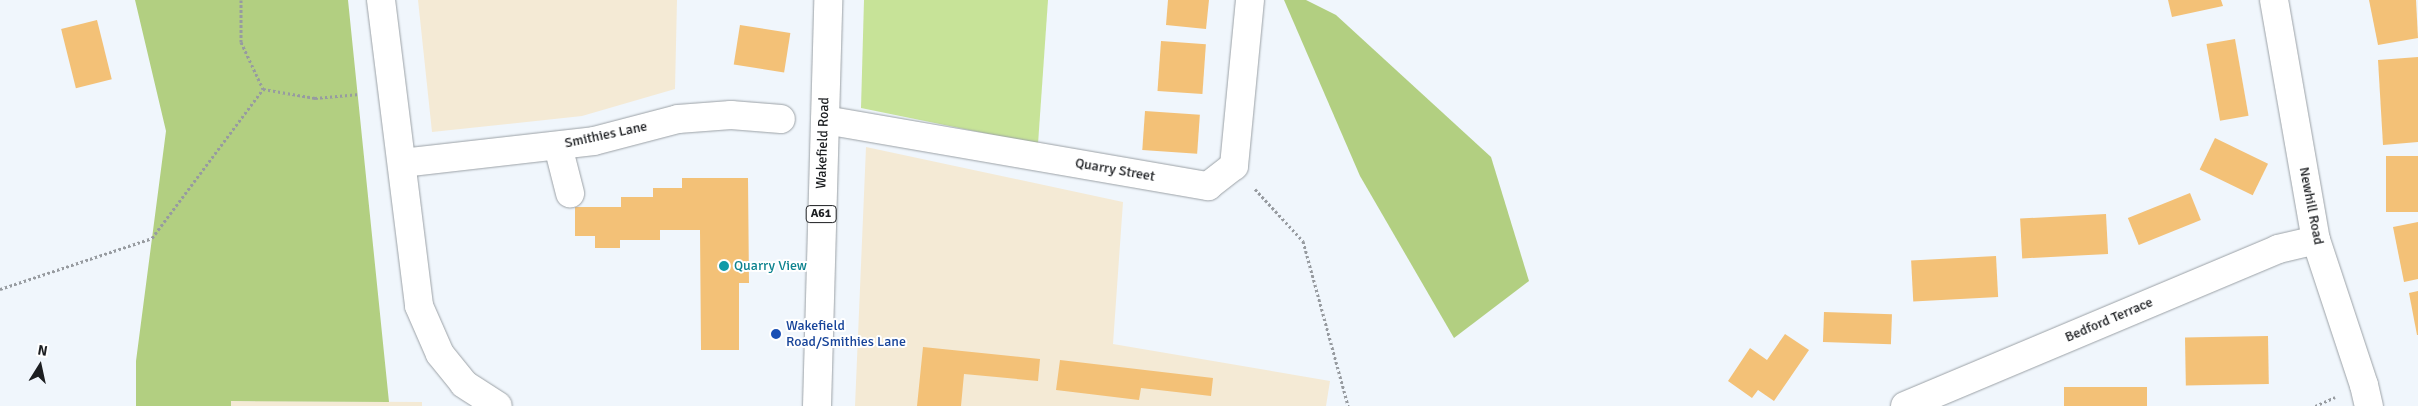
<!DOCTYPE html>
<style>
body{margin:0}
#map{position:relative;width:2418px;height:406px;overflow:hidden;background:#f0f6fc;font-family:Signika,sans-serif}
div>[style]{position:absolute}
.industrial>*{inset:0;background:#f4ead5}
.green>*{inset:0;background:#c7e398}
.forest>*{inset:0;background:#b2cf81}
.building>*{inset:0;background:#f3c177;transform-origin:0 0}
.path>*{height:3px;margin-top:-1.5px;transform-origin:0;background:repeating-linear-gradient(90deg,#979ba0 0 2.5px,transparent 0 5px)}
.roads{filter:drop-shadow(0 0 1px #9ba1a6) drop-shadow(0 0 1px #9ba1a6)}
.street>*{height:28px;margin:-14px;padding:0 14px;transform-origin:14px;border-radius:14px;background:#fff}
.secondary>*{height:28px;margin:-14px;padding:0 14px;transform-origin:14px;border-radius:14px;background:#fff}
.primary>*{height:28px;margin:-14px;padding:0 14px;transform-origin:14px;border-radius:14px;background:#fff}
.dots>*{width:14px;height:14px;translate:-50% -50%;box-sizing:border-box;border:2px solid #fff;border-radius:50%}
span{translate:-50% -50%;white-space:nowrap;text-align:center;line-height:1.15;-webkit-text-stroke:4px #fff;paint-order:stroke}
.shield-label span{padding:1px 4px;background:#fff;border:1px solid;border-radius:4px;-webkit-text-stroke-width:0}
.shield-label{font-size:12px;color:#1c1e21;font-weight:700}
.street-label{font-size:14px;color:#1c1e21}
.culture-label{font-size:14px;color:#0d838f}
.left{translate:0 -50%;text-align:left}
.transit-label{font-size:14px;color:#164399}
.north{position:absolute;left:15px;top:341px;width:50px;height:50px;-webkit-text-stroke:4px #fff;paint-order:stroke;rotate:10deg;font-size:14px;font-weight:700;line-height:20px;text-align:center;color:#1c1e21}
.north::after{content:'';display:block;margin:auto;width:18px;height:22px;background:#1c1e21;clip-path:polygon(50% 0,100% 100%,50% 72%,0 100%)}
</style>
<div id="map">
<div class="industrial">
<i style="clip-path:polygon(418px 0,677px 0,675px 89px,582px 116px,432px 132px)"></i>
<i style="clip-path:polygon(866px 147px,1123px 202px,1113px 344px,1330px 381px,1326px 406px,855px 406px)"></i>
<i style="clip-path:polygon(231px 401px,422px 402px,422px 406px,231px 406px)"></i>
</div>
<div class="green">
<i style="clip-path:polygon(864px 0,1048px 0,1038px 144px,861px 108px)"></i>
</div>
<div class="forest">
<i style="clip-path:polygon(135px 0,348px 0,389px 402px,231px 401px,231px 406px,136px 406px,136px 361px,166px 131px)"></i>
<i style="clip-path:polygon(1284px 0,1306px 0,1336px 15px,1491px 157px,1529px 281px,1454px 338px,1360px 176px)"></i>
</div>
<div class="building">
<i style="clip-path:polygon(1168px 0,1209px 0,1206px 29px,1166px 25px)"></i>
<i style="clip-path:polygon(2168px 0,2221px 0,2223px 6px,2172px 17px)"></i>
<i style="clip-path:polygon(2369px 0,2416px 0,2418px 38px,2378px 45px)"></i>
<i style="left:97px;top:20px;width:61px;height:37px;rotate:76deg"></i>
<i style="left:740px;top:25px;width:51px;height:40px;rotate:9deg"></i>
<i style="left:2235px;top:39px;width:78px;height:29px;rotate:80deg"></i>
<i style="left:1161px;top:41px;width:45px;height:50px;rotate:4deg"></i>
<i style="clip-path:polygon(2418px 57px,2418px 142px,2383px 145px,2378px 60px)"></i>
<i style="left:1145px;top:111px;width:55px;height:39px;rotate:4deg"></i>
<i style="left:2215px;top:138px;width:59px;height:35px;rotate:26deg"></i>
<i style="left:2418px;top:156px;width:56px;height:32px;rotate:90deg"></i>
<i style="clip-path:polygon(682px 178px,748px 178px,749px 283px,739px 283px,739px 350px,701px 350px,700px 230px,660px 230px,660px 240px,620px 240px,620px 248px,595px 248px,595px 236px,575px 236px,575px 207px,621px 207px,621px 197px,653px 197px,653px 188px,682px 188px)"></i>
<i style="left:2190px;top:193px;width:29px;height:67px;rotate:68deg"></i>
<i style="left:2106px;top:214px;width:40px;height:86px;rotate:87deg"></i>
<i style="clip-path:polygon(2418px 222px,2418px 279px,2404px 282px,2393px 227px)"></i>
<i style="left:1996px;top:256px;width:41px;height:85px;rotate:87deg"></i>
<i style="clip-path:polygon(2418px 291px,2418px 335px,2417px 335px,2409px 293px)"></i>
<i style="left:1824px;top:312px;width:68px;height:30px;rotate:2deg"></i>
<i style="clip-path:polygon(1785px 334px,1809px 350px,1774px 401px,1758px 390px,1752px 398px,1728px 381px,1750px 348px,1767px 360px)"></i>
<i style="left:2268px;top:336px;width:48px;height:83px;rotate:89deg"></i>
<i style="clip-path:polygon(923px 347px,1040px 359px,1038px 381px,964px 374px,961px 406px,917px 406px)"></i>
<i style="clip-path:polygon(1060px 360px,1213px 378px,1211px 396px,1141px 388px,1139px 400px,1056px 390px)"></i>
<i style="left:2147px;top:387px;width:19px;height:83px;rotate:90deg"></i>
</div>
<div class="path">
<i style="left:241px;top:0;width:42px;rotate:90deg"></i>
<i style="left:241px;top:42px;width:52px;rotate:64.9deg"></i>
<i style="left:263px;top:89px;width:53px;rotate:9.8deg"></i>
<i style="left:315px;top:98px;width:45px;rotate:-5.1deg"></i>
<i style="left:1255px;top:189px;width:71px;rotate:47.3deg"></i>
<i style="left:1303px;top:241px;width:171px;rotate:74.7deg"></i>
<i style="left:0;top:289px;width:160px;rotate:-18.5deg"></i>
<i style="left:152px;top:238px;width:186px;rotate:-53.3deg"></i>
<i style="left:2315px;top:406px;width:22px;rotate:-24deg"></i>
</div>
<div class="roads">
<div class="street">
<i style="left:2274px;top:0;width:244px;rotate:80.1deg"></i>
<i style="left:2316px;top:240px;width:153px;rotate:71.7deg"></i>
<i style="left:2364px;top:385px;width:22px;rotate:77deg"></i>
<i style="left:825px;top:120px;width:389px;rotate:9.8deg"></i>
<i style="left:1208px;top:186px;width:33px;rotate:-38deg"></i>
<i style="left:1234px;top:166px;width:167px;rotate:-84.5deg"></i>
<i style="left:558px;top:146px;width:49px;rotate:75.7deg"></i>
<i style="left:402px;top:163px;width:193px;rotate:-6.5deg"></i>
<i style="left:594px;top:141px;width:87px;rotate:-14.7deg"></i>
<i style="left:678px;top:119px;width:53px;rotate:-4.3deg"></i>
<i style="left:731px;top:115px;width:50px;rotate:4.6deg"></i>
<i style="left:1905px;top:406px;width:405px;rotate:-22.8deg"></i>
<i style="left:2278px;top:249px;width:39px;rotate:-13deg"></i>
</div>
<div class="secondary">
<i style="left:381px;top:0;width:308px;rotate:82.9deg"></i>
<i style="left:419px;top:306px;width:52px;rotate:66.4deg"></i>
<i style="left:440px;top:354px;width:38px;rotate:51deg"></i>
<i style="left:464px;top:384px;width:40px;rotate:32.9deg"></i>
</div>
<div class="primary">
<i style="left:817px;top:406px;width:406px;rotate:-88.4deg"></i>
</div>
</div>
<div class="dots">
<i style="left:724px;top:266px;background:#0f9aa8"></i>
<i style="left:776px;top:334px;background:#1a4fb4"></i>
</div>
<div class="shield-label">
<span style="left:821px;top:214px">A61</span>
</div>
<div class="street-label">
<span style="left:606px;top:135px;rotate:-12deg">Smithies Lane</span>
<span style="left:823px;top:143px;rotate:-88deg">Wakefield Road</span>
<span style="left:1115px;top:170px;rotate:10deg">Quarry Street</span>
<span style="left:2311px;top:206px;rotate:79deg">Newhill Road</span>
<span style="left:2109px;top:320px;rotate:-23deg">Bedford Terrace</span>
</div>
<div class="culture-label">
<span class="left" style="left:734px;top:266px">Quarry View</span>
</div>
<div class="transit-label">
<span class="left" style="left:786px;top:334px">Wakefield<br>Road/Smithies Lane</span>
</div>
<div class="north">N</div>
</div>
